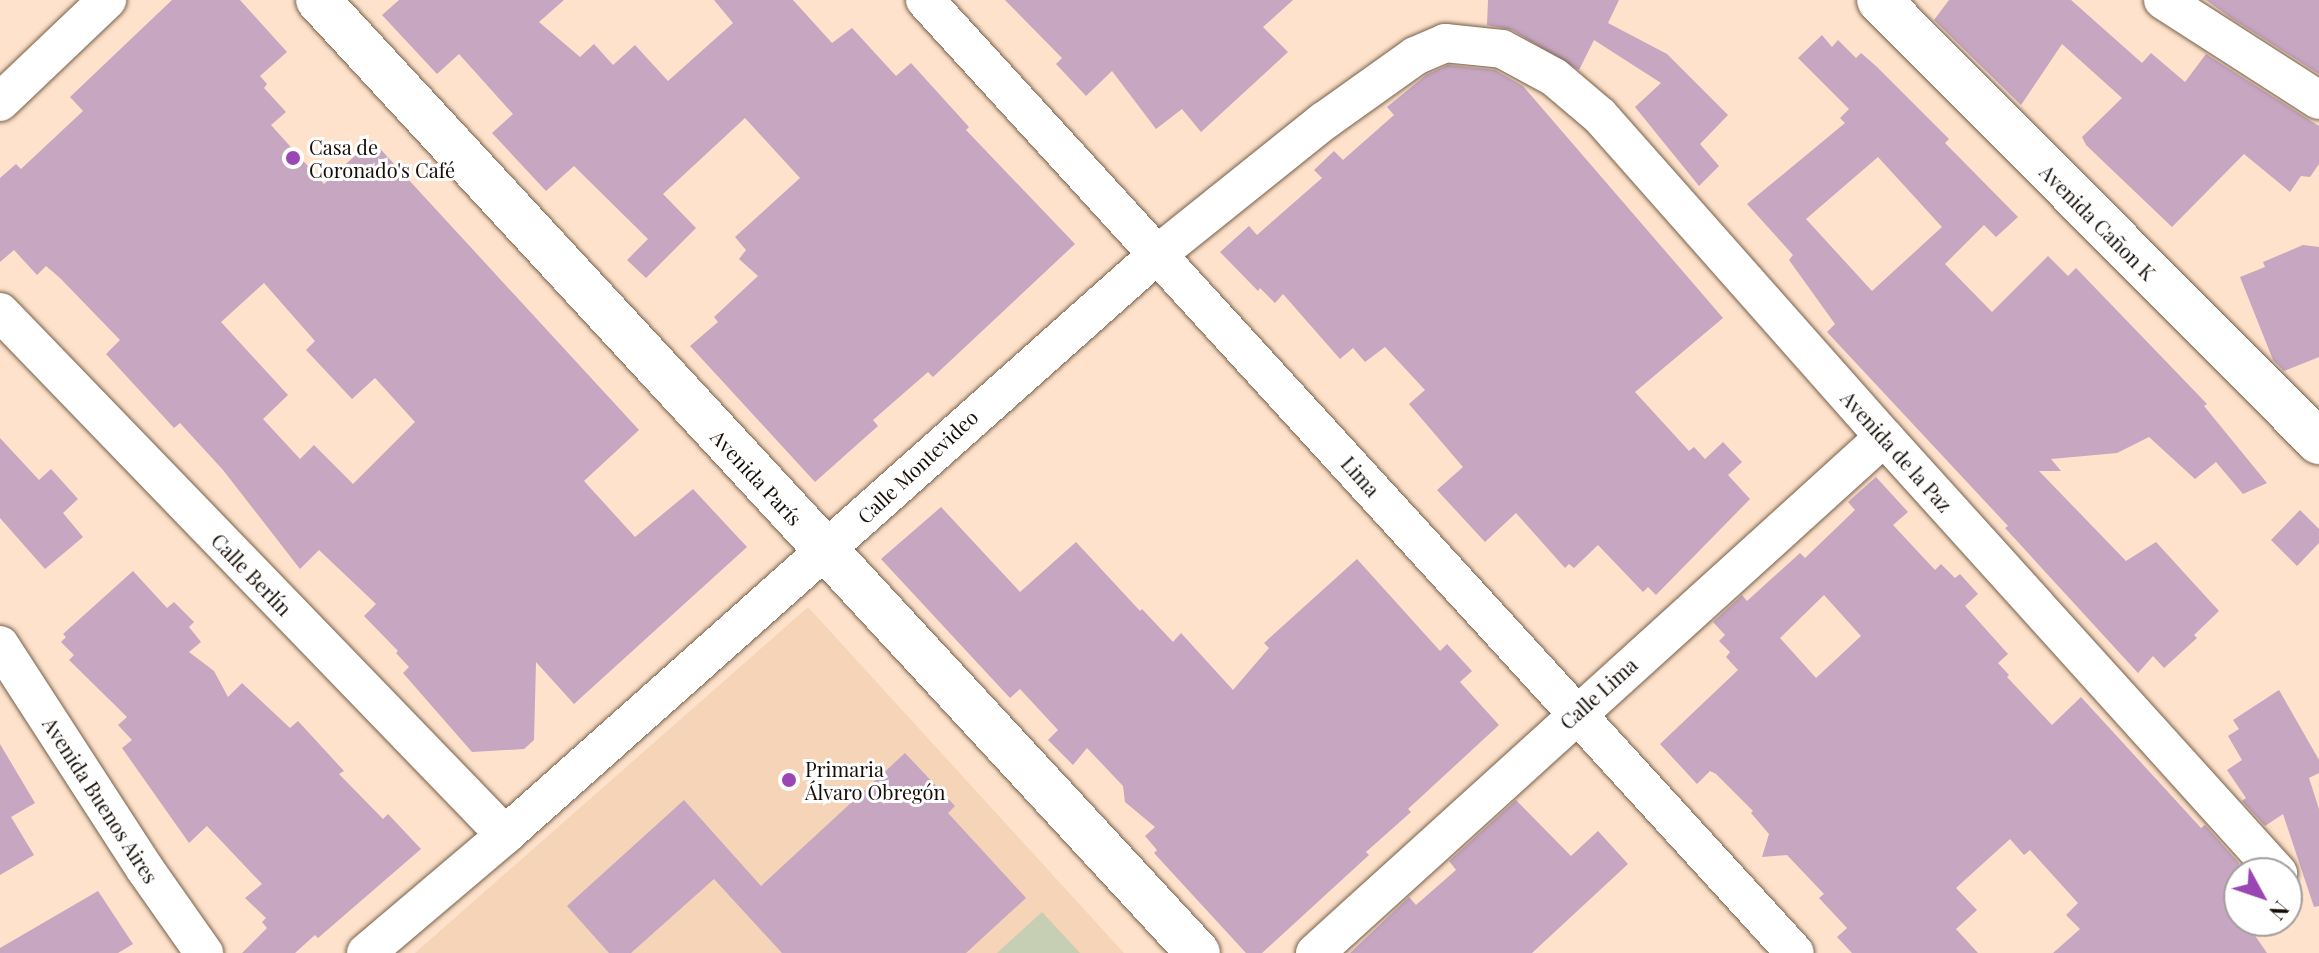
<!DOCTYPE html>
<meta charset="utf-8">
<style>
body{margin:0}
#map{position:relative;width:2319px;height:953px;overflow:hidden;background:#fee2cb;font-family:"Playfair Display",serif}
div>[style]{position:absolute}
.built>*{inset:0;background:#f6d4b7}
.green>*{inset:0;background:#c6ceb3}
.building>*{inset:0;background:#c6a6c1}
.roads{filter:drop-shadow(0 0 2px #765f4a) drop-shadow(0 0 2px #765f4a)}
.street>*{height:38px;margin:-19px;padding:0 19px;transform-origin:19px;border-radius:19px;background:#fff}
.secondary>*{height:44px;margin:-22px;padding:0 22px;transform-origin:22px;border-radius:22px;background:#fff}
.dots>*{width:22px;height:22px;translate:-50% -50%;box-sizing:border-box;border:4px solid #fff;border-radius:50%}
span{translate:-50% -50%;white-space:nowrap;text-align:center;line-height:1.15;-webkit-text-stroke:6px #fff;paint-order:stroke}
.poi-label{font-size:20px;color:#160d06}
.left{translate:0 -50%;text-align:left}
.street-label{font-size:20px;color:#160d06}
.north{position:absolute;left:2223px;top:857px;width:80px;height:80px;box-sizing:border-box;background:#fff;border:2px solid #a29e9b;border-radius:50%;rotate:130deg;font-size:22px;font-weight:700;line-height:32px;text-align:center;color:#160d06}
.north::after{content:'';display:block;margin:auto;width:28px;height:36px;background:#9a46b4;clip-path:polygon(50% 0,100% 100%,50% 72%,0 100%)}
</style>
<div id="map">
<div class="built">
<i style="clip-path:polygon(808px 607px,1124px 953px,415px 953px)"></i>
</div>
<div class="green">
<i style="clip-path:polygon(1042px 912px,1080px 953px,997px 953px)"></i>
</div>
<div class="building">
<i style="clip-path:polygon(evenodd,172px 0,240px 0,287px 52px,260px 76px,267px 84px,264px 88px,286px 112px,271px 125px,324px 184px,372px 140px,639px 430px,584px 481px,635px 537px,693px 489px,747px 547px,574px 704px,536px 662px,534px 740px,524px 749px,472px 752px,403px 673px,409px 667px,396px 653px,398px 651px,364px 616px,376px 604px,319px 550px,300px 569px,223px 470px,180px 423px,174px 428px,106px 354px,120px 340px,60px 278px,46px 266px,37px 275px,14px 250px,0 262px,0 178px,16px 164px,21px 169px,83px 111px,70px 97px,172px 0,264px 283px,315px 341px,306px 350px,352px 399px,375px 378px,415px 422px,353px 484px,314px 445px,300px 459px,263px 419px,288px 395px,221px 322px,264px 283px)"></i>
<i style="clip-path:polygon(399px 0,564px 0,539px 22px,580px 57px,594px 44px,613px 65px,635px 45px,668px 81px,733px 23px,714px 0,793px 0,832px 43px,852px 28px,896px 76px,911px 63px,969px 127px,966px 130px,1075px 244px,933px 377px,928px 372px,873px 420px,878px 426px,815px 482px,690px 346px,718px 322px,714px 317px,758px 276px,739px 259px,746px 250px,735px 237px,800px 178px,745px 118px,663px 194px,696px 228px,646px 278px,627px 260px,648px 239px,574px 166px,546px 191px,492px 133px,513px 114px,459px 54px,437px 74px,382px 15px)"></i>
<i style="clip-path:polygon(1005px 0,1293px 0,1263px 27px,1288px 52px,1201px 132px,1182px 109px,1156px 129px,1112px 71px,1086px 96px,1056px 64px,1062px 58px)"></i>
<i style="clip-path:polygon(1488px 0,1619px 0,1608px 23px,1667px 54px,1728px 115px,1700px 144px,1719px 166px,1699px 186px,1635px 107px,1661px 83px,1594px 40px,1579px 70px,1512px 30px,1487px 25px)"></i>
<i style="clip-path:polygon(1949px 0,2071px 0,2142px 63px,2151px 53px,2185px 82px,2206px 54px,2319px 126px,2319px 164px,2310px 177px,2301px 176px,2290px 192px,2244px 154px,2172px 227px,2086px 145px,2082px 137px,2122px 98px,2062px 44px,2021px 105px,1934px 20px)"></i>
<i style="clip-path:polygon(2206px 0,2319px 0,2319px 74px,2231px 18px)"></i>
<i style="clip-path:polygon(evenodd,1822px 35px,1832px 47px,1838px 40px,1856px 58px,1861px 53px,1876px 66px,1949px 139px,1945px 143px,2018px 217px,1996px 237px,1984px 225px,1945px 264px,1992px 312px,2048px 256px,2068px 276px,2076px 268px,2207px 404px,2204px 406px,2267px 483px,2243px 494px,2216px 462px,2195px 479px,2149px 437px,2117px 453px,2051px 459px,2061px 471px,2039px 471px,2126px 561px,2156px 542px,2219px 611px,2194px 635px,2197px 638px,2164px 668px,2153px 656px,2138px 673px,2005px 528px,2008px 526px,1827px 332px,1835px 324px,1789px 260px,1793px 255px,1747px 204px,1845px 123px,1840px 118px,1849px 109px,1798px 58px,1822px 35px,1878px 157px,1942px 227px,1872px 291px,1806px 219px,1878px 157px)"></i>
<i style="clip-path:polygon(1448px 65px,1495px 70px,1523px 86px,1723px 318px,1635px 392px,1689px 451px,1694px 447px,1705px 459px,1723px 442px,1742px 462px,1728px 475px,1750px 499px,1656px 595px,1648px 587px,1643px 592px,1598px 545px,1574px 568px,1569px 564px,1565px 568px,1516px 513px,1485px 542px,1437px 490px,1463px 467px,1409px 404px,1425px 390px,1385px 347px,1365px 362px,1353px 348px,1340px 359px,1283px 294px,1275px 303px,1260px 288px,1258px 291px,1220px 252px,1249px 226px,1257px 235px,1322px 178px,1314px 170px,1334px 151px,1343px 160px,1394px 115px,1387px 107px,1426px 75px)"></i>
<i style="clip-path:polygon(2303px 245px,2319px 247px,2319px 357px,2284px 371px,2273px 360px,2240px 277px,2265px 267px,2263px 262px)"></i>
<i style="clip-path:polygon(0 438px,39px 480px,51px 469px,78px 499px,63px 513px,83px 537px,45px 569px,0 518px)"></i>
<i style="clip-path:polygon(evenodd,1876px 477px,1908px 512px,1893px 525px,1935px 570px,1941px 564px,1955px 578px,1960px 574px,1978px 594px,1965px 606px,2008px 654px,1998px 663px,2009px 675px,2007px 677px,2052px 725px,2081px 697px,2201px 828px,2205px 825px,2239px 863px,2239px 921px,2251px 921px,2247px 924px,2267px 953px,2053px 953px,2080px 929px,2066px 915px,2078px 903px,2030px 850px,2024px 855px,2010px 839px,1956px 888px,1977px 910px,1956px 929px,1978px 953px,1852px 953px,1837px 937px,1847px 928px,1819px 898px,1824px 894px,1787px 855px,1762px 857px,1769px 834px,1751px 813px,1753px 811px,1716px 774px,1710px 771px,1697px 784px,1660px 744px,1738px 670px,1726px 657px,1730px 652px,1719px 641px,1725px 635px,1713px 622px,1742px 595px,1747px 601px,1800px 553px,1805px 558px,1855px 510px,1848px 502px,1876px 477px,1824px 595px,1861px 636px,1816px 678px,1780px 638px,1824px 595px)"></i>
<i style="clip-path:polygon(941px 507px,1020px 592px,1076px 542px,1140px 611px,1142px 609px,1173px 642px,1181px 633px,1233px 690px,1269px 648px,1264px 643px,1357px 559px,1440px 651px,1447px 644px,1472px 671px,1460px 682px,1499px 725px,1408px 809px,1411px 812px,1366px 852px,1369px 855px,1262px 953px,1246px 953px,1154px 853px,1157px 850px,1145px 836px,1155px 827px,1125px 802px,1123px 786px,1087px 748px,1073px 765px,1048px 740px,1058px 730px,1020px 689px,1010px 698px,881px 559px)"></i>
<i style="clip-path:polygon(2300px 510px,2319px 529px,2319px 543px,2297px 566px,2271px 540px)"></i>
<i style="clip-path:polygon(133px 571px,167px 608px,174px 602px,194px 622px,189px 627px,201px 642px,189px 652px,214px 671px,228px 697px,242px 683px,290px 728px,298px 721px,344px 771px,339px 774px,383px 819px,388px 814px,421px 849px,318px 938px,315px 935px,295px 953px,242px 953px,267px 928px,262px 922px,266px 918px,245px 898px,262px 884px,207px 826px,189px 843px,122px 748px,132px 740px,118px 725px,127px 717px,69px 660px,74px 655px,61px 642px,66px 637px,63px 634px)"></i>
<i style="clip-path:polygon(2279px 690px,2319px 760px,2319px 773px,2309px 778px,2319px 809px,2319px 906px,2314px 907px,2283px 814px,2265px 826px,2242px 801px,2246px 798px,2227px 770px,2242px 760px,2228px 736px,2239px 729px,2233px 720px)"></i>
<i style="clip-path:polygon(0 744px,35px 803px,11px 817px,34px 855px,0 875px)"></i>
<i style="clip-path:polygon(905px 753px,955px 806px,948px 813px,1026px 898px,966px 953px,782px 953px,714px 879px,631px 953px,609px 953px,567px 906px,684px 800px,761px 886px)"></i>
<i style="clip-path:polygon(1516px 800px,1571px 856px,1598px 831px,1628px 864px,1532px 953px,1350px 953px,1409px 897px,1416px 905px,1456px 870px,1449px 861px)"></i>
<i style="clip-path:polygon(98px 891px,133px 944px,118px 953px,0 953px,0 948px)"></i>
</div>
<div class="roads">
<div class="street">
<i style="left:925px;top:0;width:1290px;rotate:47.61deg"></i>
<i style="left:2163px;top:0;width:185px;rotate:32.7deg"></i>
<i style="left:0;top:102px;width:148px;rotate:-43.6deg"></i>
<i style="left:0;top:312px;width:727px;rotate:46deg"></i>
<i style="left:0;top:645px;width:267px;rotate:57.1deg"></i>
<i style="left:145px;top:869px;width:103px;rotate:54.9deg"></i>
<i style="left:366px;top:953px;width:182px;rotate:-40.3deg"></i>
<i style="left:505px;top:835px;width:875px;rotate:-41.67deg"></i>
<i style="left:1159px;top:253px;width:211px;rotate:-38.7deg"></i>
<i style="left:1324px;top:121px;width:112px;rotate:-35.5deg"></i>
<i style="left:1415px;top:56px;width:33px;rotate:-23deg"></i>
<i style="left:1445px;top:43px;width:57px;rotate:6deg"></i>
<i style="left:1502px;top:49px;width:59px;rotate:28.3deg"></i>
<i style="left:1554px;top:77px;width:60px;rotate:40.3deg"></i>
<i style="left:1600px;top:116px;width:429px;rotate:48.5deg"></i>
<i style="left:1884px;top:437px;width:588px;rotate:47.9deg"></i>
<i style="left:1315px;top:953px;width:768px;rotate:-42.2deg"></i>
</div>
<div class="secondary">
<i style="left:318px;top:0;width:1297px;rotate:47.28deg"></i>
<i style="left:1879px;top:0;width:624px;rotate:45.13deg"></i>
</div>
</div>
<div class="dots">
<i style="left:293px;top:158px;background:#9a46b4"></i>
<i style="left:789px;top:780px;background:#9a46b4"></i>
</div>
<div class="poi-label">
<span class="left" style="left:309px;top:158px">Casa de<br>Coronado's Café</span>
<span class="left" style="left:805px;top:780px">Primaria<br>Álvaro Obregón</span>
</div>
<div class="street-label">
<span style="left:2098px;top:222px;rotate:45deg">Avenida Cañon K</span>
<span style="left:1897px;top:451px;rotate:48deg">Avenida de la Paz</span>
<span style="left:917px;top:466px;rotate:-43deg">Calle Montevideo</span>
<span style="left:1361px;top:476px;rotate:48deg">Lima</span>
<span style="left:757px;top:477px;rotate:47deg">Avenida París</span>
<span style="left:252px;top:574px;rotate:46deg">Calle Berlín</span>
<span style="left:1598px;top:693px;rotate:-42deg">Calle Lima</span>
<span style="left:101px;top:800px;rotate:57deg">Avenida Buenos Aires</span>
</div>
<div class="north">N</div>
</div>
